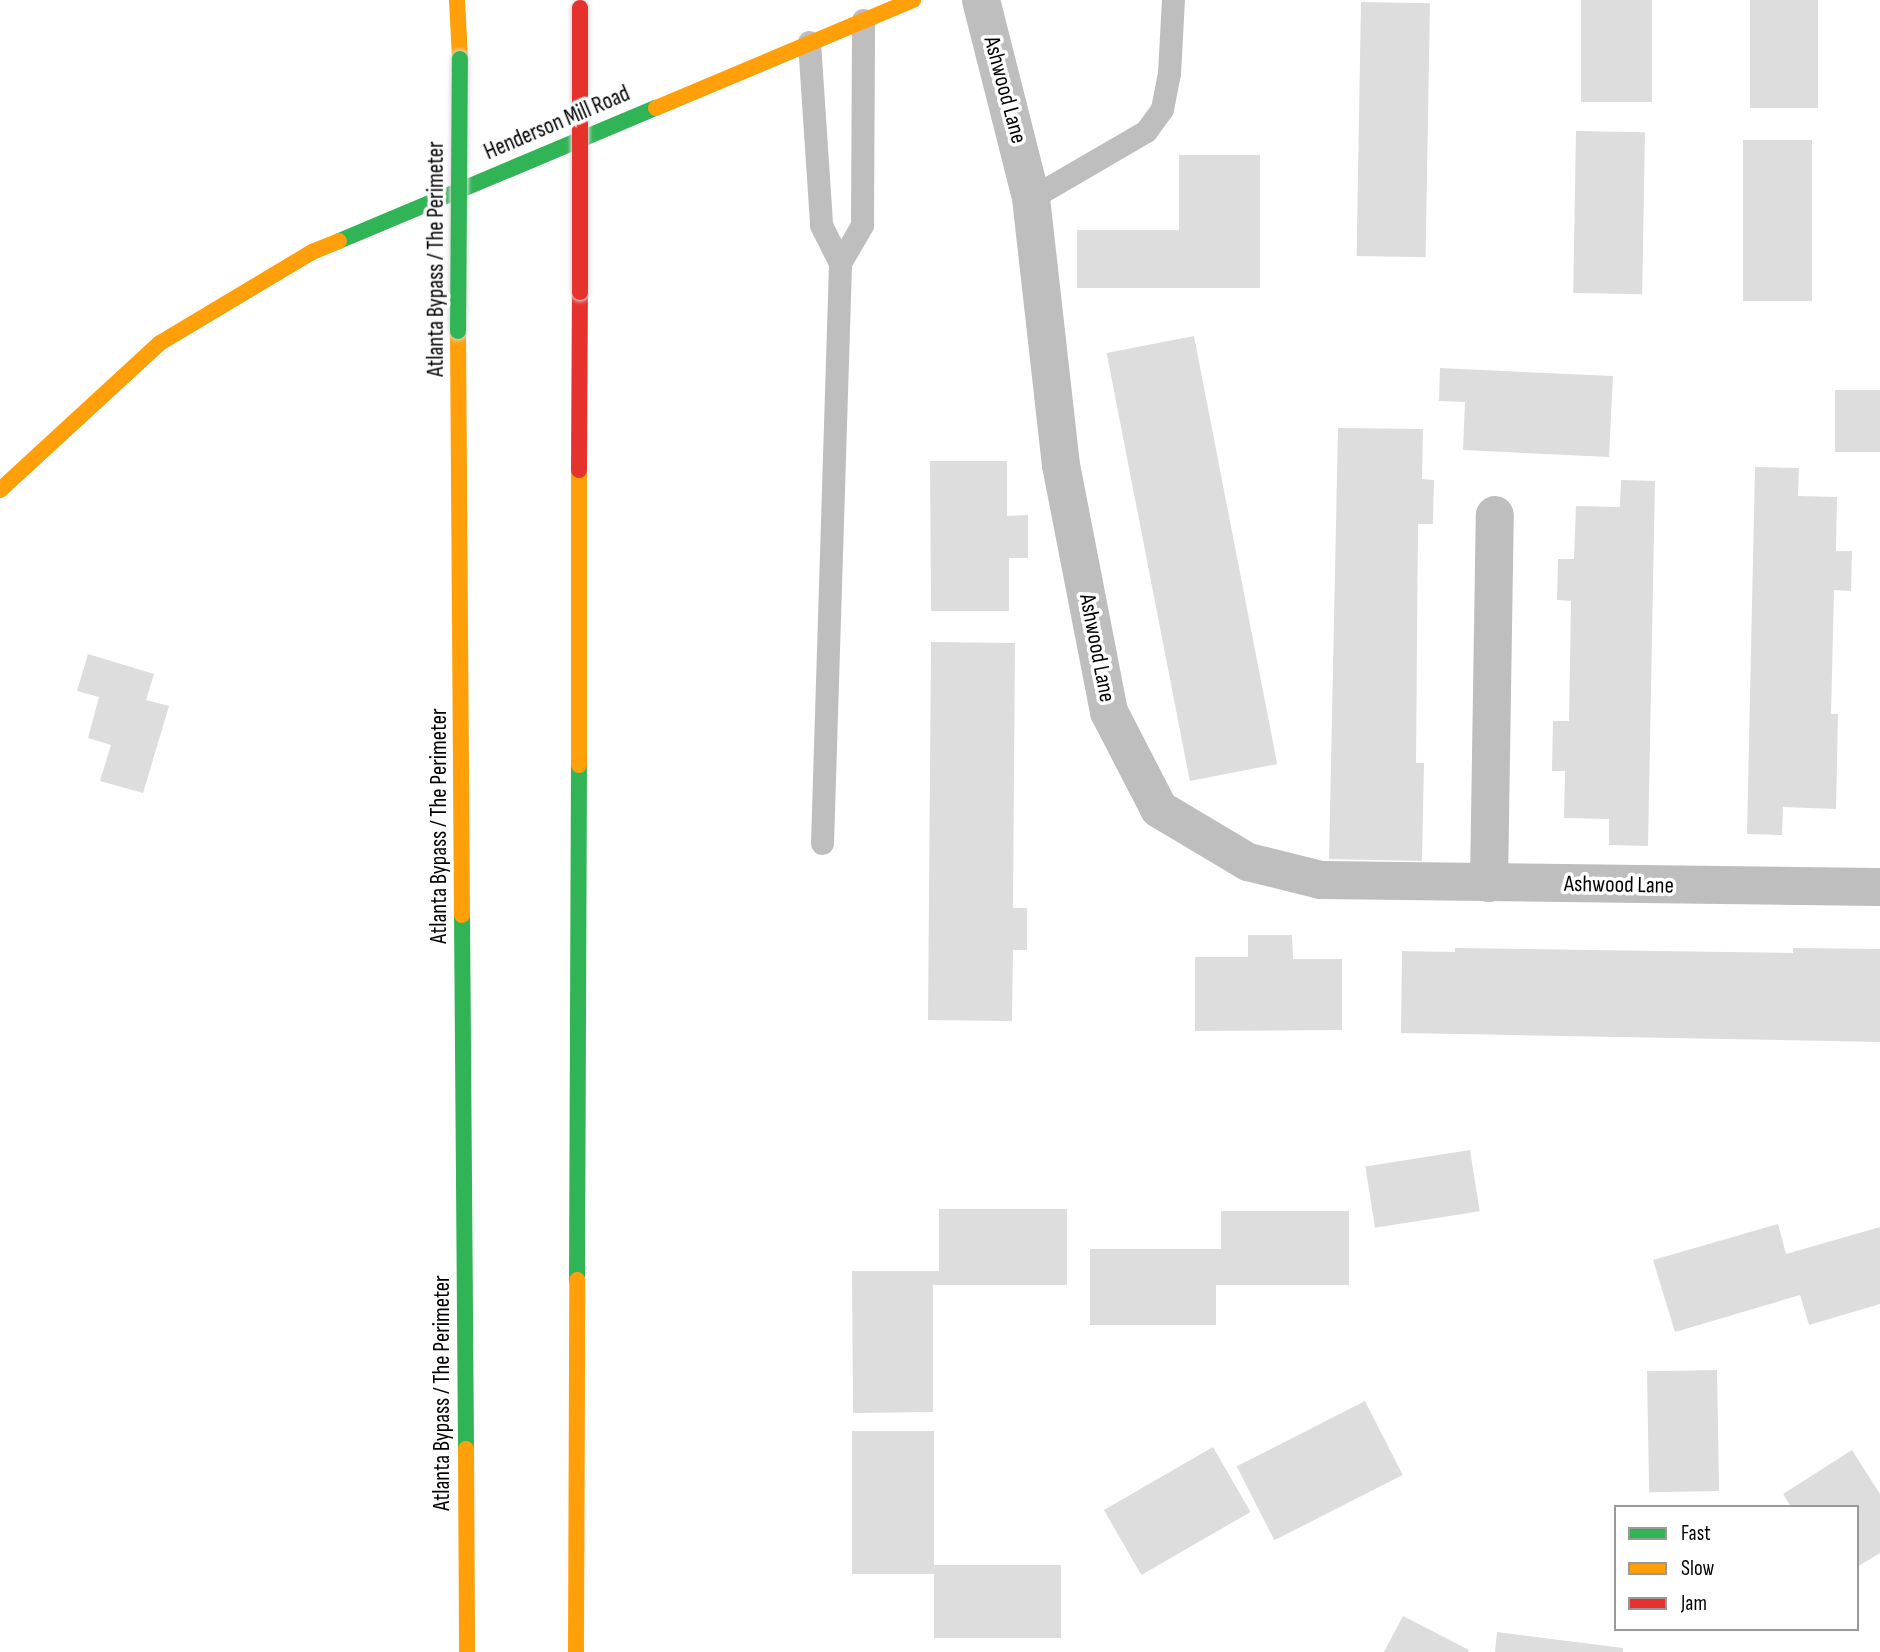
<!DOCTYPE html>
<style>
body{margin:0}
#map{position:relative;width:1880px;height:1652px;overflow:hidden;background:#fff;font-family:"Sofia Sans Condensed",sans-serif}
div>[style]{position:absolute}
.building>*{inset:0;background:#ddd;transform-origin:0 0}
.lane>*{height:23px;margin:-11.5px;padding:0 11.5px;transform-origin:11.5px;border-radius:11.5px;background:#bebebe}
.street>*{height:38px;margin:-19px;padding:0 19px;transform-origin:19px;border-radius:19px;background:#bebebe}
.fast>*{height:16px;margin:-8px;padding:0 8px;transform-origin:8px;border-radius:8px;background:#30b455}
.slow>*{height:16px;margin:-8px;padding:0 8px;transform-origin:8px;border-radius:8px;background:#ff9f0a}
.jam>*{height:16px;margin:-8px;padding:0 8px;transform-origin:8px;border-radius:8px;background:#e5322d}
.bridges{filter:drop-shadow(0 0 2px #dbdbdb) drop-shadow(0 0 2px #dbdbdb)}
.fast-bridge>*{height:16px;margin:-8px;padding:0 8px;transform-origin:8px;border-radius:8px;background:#30b455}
.jam-bridge>*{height:16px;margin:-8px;padding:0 8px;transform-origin:8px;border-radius:8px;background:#e5322d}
span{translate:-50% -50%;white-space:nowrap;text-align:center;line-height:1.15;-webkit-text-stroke:7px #fff;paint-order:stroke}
.street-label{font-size:23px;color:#000}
.legend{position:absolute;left:1614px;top:1505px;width:245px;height:126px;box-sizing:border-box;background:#fff;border:2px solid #999;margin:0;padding:9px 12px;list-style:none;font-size:21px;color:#000}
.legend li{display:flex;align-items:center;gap:14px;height:35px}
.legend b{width:35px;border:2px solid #999}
</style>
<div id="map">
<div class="building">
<i style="left:1581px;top:0;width:71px;height:102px"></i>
<i style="left:1750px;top:0;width:68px;height:108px"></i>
<i style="left:1361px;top:2px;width:69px;height:254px;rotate:1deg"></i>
<i style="left:1576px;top:131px;width:69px;height:162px;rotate:1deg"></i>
<i style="left:1743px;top:140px;width:69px;height:161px"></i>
<i style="clip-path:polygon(1179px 155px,1260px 155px,1260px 288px,1077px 288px,1077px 230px,1179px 230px)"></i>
<i style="left:1194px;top:336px;width:436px;height:89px;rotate:79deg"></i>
<i style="clip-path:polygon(1440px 368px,1613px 376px,1609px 457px,1463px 450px,1465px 402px,1439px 401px)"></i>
<i style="left:1835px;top:390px;width:45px;height:62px"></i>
<i style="clip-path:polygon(1338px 428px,1423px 429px,1422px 479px,1434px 480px,1433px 524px,1418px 524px,1416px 763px,1424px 763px,1422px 861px,1329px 859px)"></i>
<i style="clip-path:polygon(930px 461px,1007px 461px,1007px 516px,1028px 515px,1028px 558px,1009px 558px,1009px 611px,931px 611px)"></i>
<i style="clip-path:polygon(1755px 467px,1799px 468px,1798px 496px,1837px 497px,1836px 551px,1852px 551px,1851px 591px,1834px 590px,1831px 714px,1838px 714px,1836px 809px,1783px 807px,1782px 835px,1747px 834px)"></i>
<i style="clip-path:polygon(1621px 480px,1655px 481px,1648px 846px,1609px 845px,1609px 819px,1564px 818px,1565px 771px,1552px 771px,1553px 721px,1569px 721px,1571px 601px,1557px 600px,1558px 559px,1574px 559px,1576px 506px,1620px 507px)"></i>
<i style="clip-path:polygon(931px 642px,1015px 643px,1013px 908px,1027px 908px,1027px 950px,1013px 950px,1012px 1021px,928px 1020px)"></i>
<i style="clip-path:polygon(88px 654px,154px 674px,146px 700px,169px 706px,143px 793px,100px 781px,111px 745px,88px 738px,99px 697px,77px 691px)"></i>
<i style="clip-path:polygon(1248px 935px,1292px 935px,1293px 959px,1342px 959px,1342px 1030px,1195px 1031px,1195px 957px,1248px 957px)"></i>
<i style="clip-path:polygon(1455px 948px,1793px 953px,1793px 948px,1880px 949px,1880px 1042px,1401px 1033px,1402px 951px,1455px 952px)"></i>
<i style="left:1470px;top:1150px;width:62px;height:106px;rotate:81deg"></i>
<i style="clip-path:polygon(939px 1209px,1067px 1209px,1067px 1285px,933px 1285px,933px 1412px,853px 1413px,852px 1271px,939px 1271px)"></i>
<i style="clip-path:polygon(1221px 1211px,1349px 1211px,1349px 1285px,1216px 1285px,1216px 1325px,1090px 1325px,1090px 1249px,1221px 1249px)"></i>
<i style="clip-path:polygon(1778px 1224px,1786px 1254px,1880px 1227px,1880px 1304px,1809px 1325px,1800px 1295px,1675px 1332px,1653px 1260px)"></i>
<i style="left:1717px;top:1370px;width:121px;height:70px;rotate:89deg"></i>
<i style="left:1365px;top:1401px;width:83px;height:144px;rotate:63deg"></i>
<i style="clip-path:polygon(852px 1431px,934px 1431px,934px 1565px,1061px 1565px,1061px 1638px,934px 1638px,934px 1574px,852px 1574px)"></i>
<i style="left:1213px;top:1447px;width:75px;height:126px;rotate:60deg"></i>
<i style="clip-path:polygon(1852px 1450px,1880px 1494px,1880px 1553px,1857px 1567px,1857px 1507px,1791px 1507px,1783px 1494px)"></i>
<i style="clip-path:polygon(1403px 1616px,1469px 1650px,1468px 1652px,1384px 1652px)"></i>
<i style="clip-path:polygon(1497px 1632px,1623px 1648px,1623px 1652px,1495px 1652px)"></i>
</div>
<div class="lane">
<i style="left:809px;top:42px;width:183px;rotate:86.2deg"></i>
<i style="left:821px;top:225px;width:42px;rotate:63.4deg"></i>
<i style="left:1031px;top:198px;width:133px;rotate:-30.2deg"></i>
<i style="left:1146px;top:131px;width:27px;rotate:-54deg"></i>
<i style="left:1162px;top:109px;width:37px;rotate:-79deg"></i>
<i style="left:1169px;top:73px;width:73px;rotate:-86.9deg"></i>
<i style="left:822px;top:843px;width:580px;rotate:-88.22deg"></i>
<i style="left:840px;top:263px;width:44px;rotate:-59.9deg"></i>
<i style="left:862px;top:225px;width:205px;rotate:-89.7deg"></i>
</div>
<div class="street">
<i style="left:981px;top:0;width:204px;rotate:75.8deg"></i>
<i style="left:1031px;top:198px;width:269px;rotate:83.6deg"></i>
<i style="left:1061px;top:465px;width:252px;rotate:79deg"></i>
<i style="left:1109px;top:712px;width:109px;rotate:62.7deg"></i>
<i style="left:1159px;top:809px;width:104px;rotate:30.8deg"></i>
<i style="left:1248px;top:862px;width:75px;rotate:13.9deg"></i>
<i style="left:1321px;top:880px;width:559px;rotate:0.72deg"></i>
<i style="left:1489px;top:883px;width:368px;rotate:-89.1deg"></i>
</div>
<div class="fast">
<i style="left:339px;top:241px;width:344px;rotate:-22.8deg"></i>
<i style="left:462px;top:915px;width:534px;rotate:89.57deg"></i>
<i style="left:577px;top:1280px;width:515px;rotate:-89.78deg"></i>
</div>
<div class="slow">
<i style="left:457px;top:0;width:59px;rotate:87.1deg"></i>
<i style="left:656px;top:108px;width:279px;rotate:-22.8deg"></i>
<i style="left:458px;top:331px;width:584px;rotate:89.61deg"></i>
<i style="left:0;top:490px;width:217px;rotate:-42.6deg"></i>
<i style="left:160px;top:343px;width:177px;rotate:-30.9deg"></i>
<i style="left:312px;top:252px;width:29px;rotate:-22deg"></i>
<i style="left:579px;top:765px;width:295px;rotate:-90deg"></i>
<i style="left:466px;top:1449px;width:203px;rotate:89.7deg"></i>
<i style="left:576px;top:1652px;width:372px;rotate:-89.8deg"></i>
</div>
<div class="jam">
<i style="left:579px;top:470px;width:178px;rotate:-89.7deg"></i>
</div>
<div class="bridges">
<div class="fast-bridge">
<i style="left:458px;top:331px;width:272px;rotate:-89.6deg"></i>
</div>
<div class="jam-bridge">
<i style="left:580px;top:8px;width:284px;rotate:90deg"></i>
</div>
</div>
<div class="street-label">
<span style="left:1005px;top:90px;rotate:75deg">Ashwood Lane</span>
<span style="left:557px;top:123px;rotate:-23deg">Henderson Mill Road</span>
<span style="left:436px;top:259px;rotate:-90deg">Atlanta Bypass / The Perimeter</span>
<span style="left:1097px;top:648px;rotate:79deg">Ashwood Lane</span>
<span style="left:439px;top:826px;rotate:-90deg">Atlanta Bypass / The Perimeter</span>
<span style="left:1619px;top:885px;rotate:1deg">Ashwood Lane</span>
<span style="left:442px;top:1393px;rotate:-90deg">Atlanta Bypass / The Perimeter</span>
</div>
<ul class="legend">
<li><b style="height:9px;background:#30b455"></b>Fast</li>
<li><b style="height:9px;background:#ff9f0a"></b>Slow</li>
<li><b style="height:9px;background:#e5322d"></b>Jam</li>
</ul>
</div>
